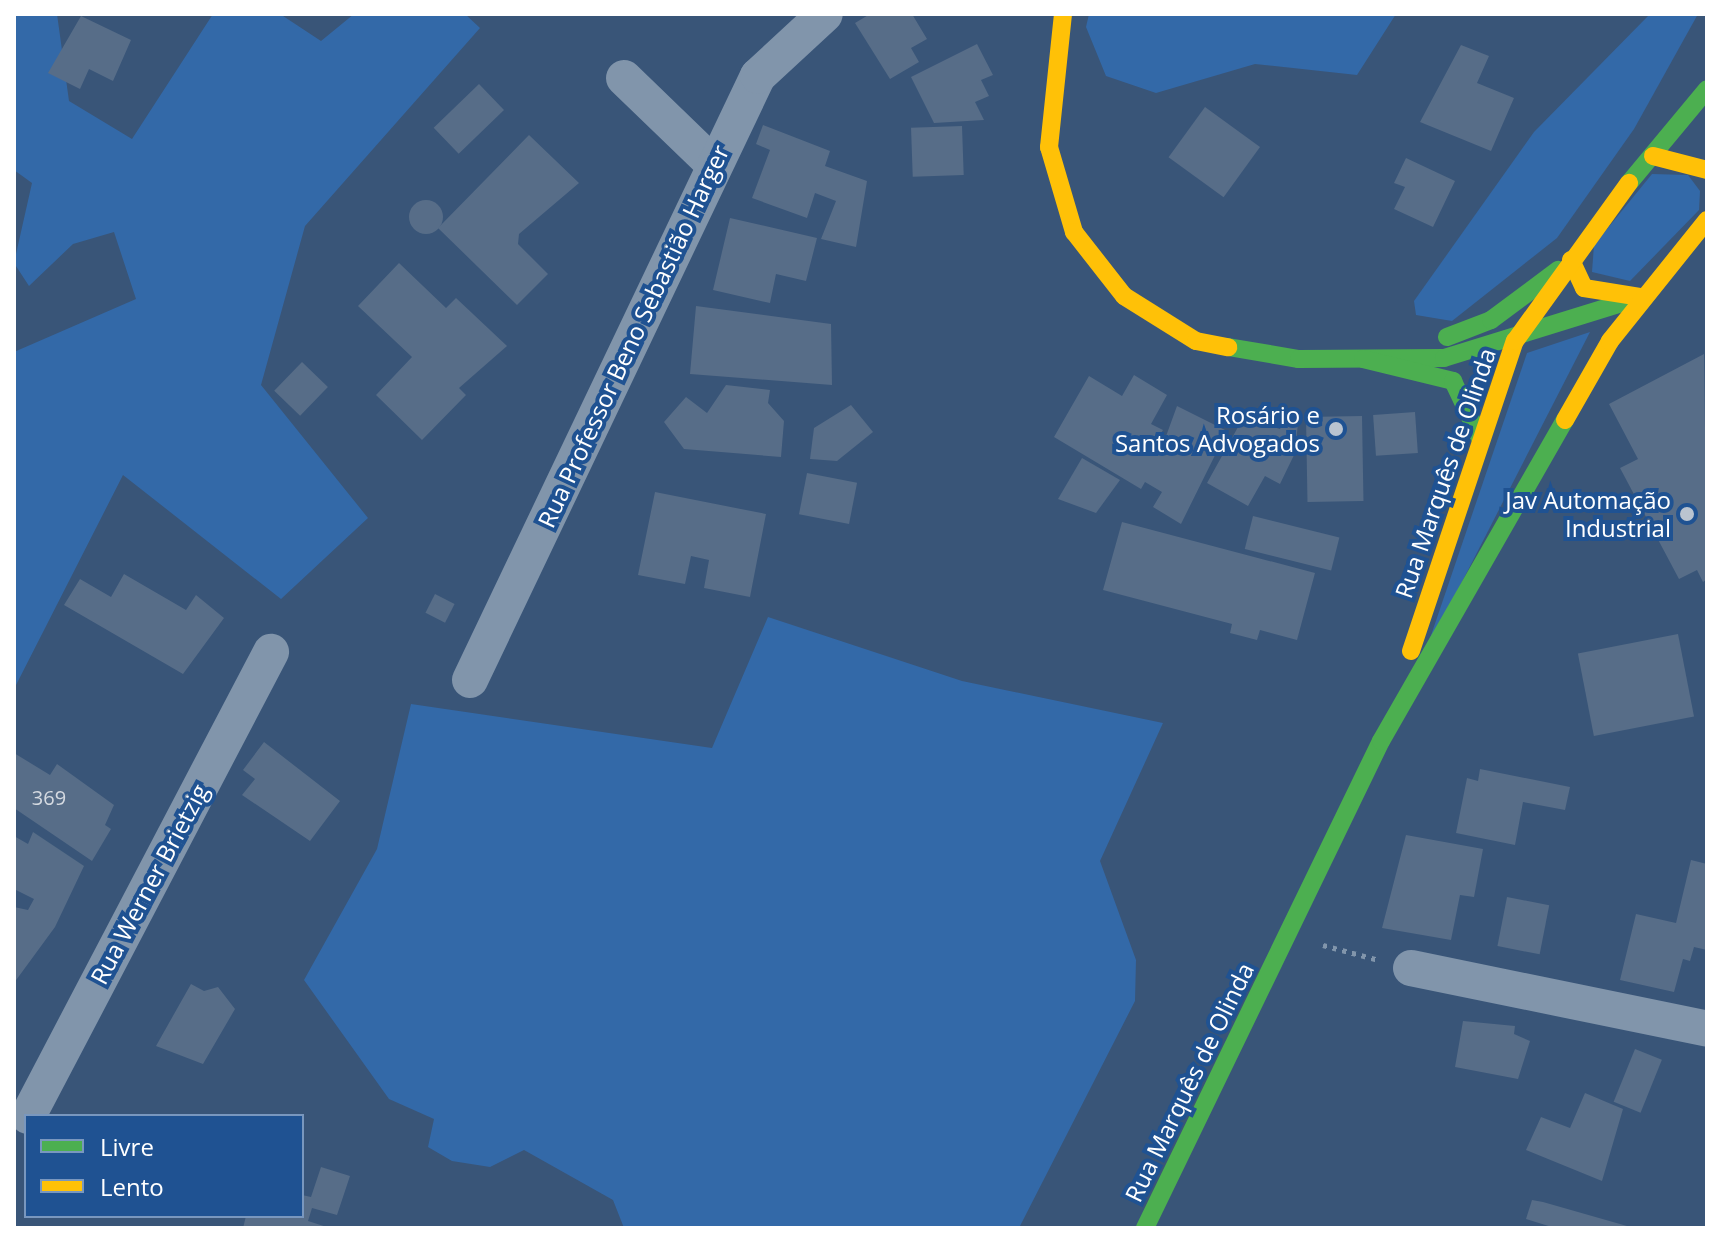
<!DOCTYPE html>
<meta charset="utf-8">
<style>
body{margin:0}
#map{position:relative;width:1721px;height:1242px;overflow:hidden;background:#395578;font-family:"Open Sans",sans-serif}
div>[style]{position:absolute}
.green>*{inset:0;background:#3369a8}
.building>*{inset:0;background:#576d88;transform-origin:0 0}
.round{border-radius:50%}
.path>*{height:5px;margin-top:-2.5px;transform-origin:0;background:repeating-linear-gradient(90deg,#8195ab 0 4px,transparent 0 10px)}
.street>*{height:36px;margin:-18px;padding:0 18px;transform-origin:18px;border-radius:18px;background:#8195ab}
.fast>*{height:18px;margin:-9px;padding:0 9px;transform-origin:9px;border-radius:9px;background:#4caf50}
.slow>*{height:18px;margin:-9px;padding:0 9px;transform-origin:9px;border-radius:9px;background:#ffc107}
.dots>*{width:22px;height:22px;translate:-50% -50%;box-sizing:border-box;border:4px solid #1f5292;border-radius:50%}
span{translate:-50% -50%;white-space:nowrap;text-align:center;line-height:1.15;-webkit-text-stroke:8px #1f5292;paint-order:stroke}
.number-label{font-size:20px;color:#d5dae1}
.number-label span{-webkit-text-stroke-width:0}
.street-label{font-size:24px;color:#fff}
.poi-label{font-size:24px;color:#fff}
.right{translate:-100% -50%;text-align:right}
.frame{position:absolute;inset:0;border:16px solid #fff;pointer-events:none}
.legend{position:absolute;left:24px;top:1114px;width:280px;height:104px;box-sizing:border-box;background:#1f5292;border:2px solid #7997be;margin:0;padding:10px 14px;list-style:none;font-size:24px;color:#fff}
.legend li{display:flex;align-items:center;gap:16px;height:40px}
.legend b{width:40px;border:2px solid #7997be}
</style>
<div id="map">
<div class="green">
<i style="clip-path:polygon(14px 14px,57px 14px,69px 101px,132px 139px,213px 14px,280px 14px,321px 41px,354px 14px,465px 14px,480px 28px,305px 226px,261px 385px,368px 518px,281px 599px,123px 475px,14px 689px,14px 352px,136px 299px,114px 232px,73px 244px,29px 286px,14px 263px,32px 183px,14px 170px)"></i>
<i style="clip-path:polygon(1089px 14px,1396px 14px,1357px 75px,1255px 64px,1156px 93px,1106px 76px,1086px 27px)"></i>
<i style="clip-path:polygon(1650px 14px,1698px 14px,1634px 129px,1557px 238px,1452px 321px,1416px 315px,1414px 301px,1534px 132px)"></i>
<i style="clip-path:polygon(1652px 174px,1688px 175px,1700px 191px,1699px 210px,1630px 281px,1592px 272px,1594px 245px)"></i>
<i style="clip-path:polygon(1590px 332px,1424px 656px,1527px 353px)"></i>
<i style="clip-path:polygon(768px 617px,962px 681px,1163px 723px,1100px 861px,1136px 960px,1135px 1001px,1019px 1228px,624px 1228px,613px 1200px,524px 1150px,490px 1167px,452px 1161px,428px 1147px,434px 1119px,389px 1099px,304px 980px,377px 849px,411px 704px,712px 748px)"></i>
</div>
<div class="building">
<i style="clip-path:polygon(870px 14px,912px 14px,927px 39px,911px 48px,919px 62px,890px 79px,855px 23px)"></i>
<i style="clip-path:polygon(81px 16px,131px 40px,113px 81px,89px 69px,80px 89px,48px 73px)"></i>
<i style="clip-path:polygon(977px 44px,993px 75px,981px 80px,989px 96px,975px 102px,984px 120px,934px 123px,911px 77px)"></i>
<i style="clip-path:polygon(1461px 45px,1489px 56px,1477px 83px,1514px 98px,1491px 151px,1420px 122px)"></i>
<i style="left:479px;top:84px;width:36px;height:63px;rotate:46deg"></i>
<i style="left:1205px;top:107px;width:68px;height:62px;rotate:36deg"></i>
<i style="clip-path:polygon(763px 125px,830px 151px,825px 166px,867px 181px,856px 247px,821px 239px,836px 201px,815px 193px,807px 218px,752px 198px,770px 150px,756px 144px)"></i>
<i style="left:962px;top:126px;width:49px;height:51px;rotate:88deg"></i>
<i style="clip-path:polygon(529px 135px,579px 183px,519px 234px,518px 244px,548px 274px,517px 305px,438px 228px)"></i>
<i style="clip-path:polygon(1406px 158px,1455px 181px,1433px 227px,1394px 209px,1405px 187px,1394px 183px)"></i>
<i class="round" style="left:409px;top:200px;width:34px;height:34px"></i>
<i style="clip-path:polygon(730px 218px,817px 238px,806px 281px,776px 274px,770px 303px,713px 290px)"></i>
<i style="clip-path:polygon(399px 263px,446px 308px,456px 298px,507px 346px,459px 388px,466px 395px,422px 440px,376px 395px,412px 357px,358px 306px)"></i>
<i style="clip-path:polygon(696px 306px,831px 324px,832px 385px,690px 374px)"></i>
<i style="clip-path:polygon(1704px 354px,1707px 579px,1703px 582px,1697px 570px,1679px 579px,1620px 468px,1638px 459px,1609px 404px)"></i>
<i style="left:302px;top:362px;width:36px;height:40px;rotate:44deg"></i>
<i style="clip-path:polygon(1134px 375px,1167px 395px,1151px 424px,1163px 430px,1153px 446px,1161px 450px,1177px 406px,1227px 431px,1181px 524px,1153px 507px,1162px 492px,1145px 482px,1141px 489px,1054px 437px,1089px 376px,1122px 396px)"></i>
<i style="clip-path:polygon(726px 385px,770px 390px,768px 403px,784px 421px,781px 457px,684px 449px,664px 422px,686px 397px,707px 413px)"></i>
<i style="clip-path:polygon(851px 405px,873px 432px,837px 461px,810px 459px,814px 428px)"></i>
<i style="left:1415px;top:412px;width:41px;height:42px;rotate:86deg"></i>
<i style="left:1362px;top:416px;width:85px;height:56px;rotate:89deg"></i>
<i style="clip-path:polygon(1243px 418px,1280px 429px,1284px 421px,1298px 423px,1295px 453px,1280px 484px,1265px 476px,1248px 506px,1207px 483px)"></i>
<i style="clip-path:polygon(1082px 458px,1120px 480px,1096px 513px,1058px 499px)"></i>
<i style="left:807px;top:473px;width:51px;height:42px;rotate:11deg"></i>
<i style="clip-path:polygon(655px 492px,766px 514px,750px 597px,704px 588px,709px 560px,691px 556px,685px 584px,638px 575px)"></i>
<i style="left:1253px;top:516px;width:89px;height:34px;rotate:14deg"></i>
<i style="clip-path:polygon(1122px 522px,1315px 573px,1297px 640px,1260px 630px,1257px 640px,1230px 633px,1232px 624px,1103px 590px)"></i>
<i style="clip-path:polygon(124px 574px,186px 610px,196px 595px,224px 618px,183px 674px,64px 605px,80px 579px,111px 597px)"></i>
<i style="left:435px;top:594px;width:22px;height:21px;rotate:27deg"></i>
<i style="left:1678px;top:634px;width:84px;height:102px;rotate:79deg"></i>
<i style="clip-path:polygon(264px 742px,340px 801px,310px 841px,242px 795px,255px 779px,243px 770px)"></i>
<i style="clip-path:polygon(14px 753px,50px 775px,57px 764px,114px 805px,105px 825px,111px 829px,92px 861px,14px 808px)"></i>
<i style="clip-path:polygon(1480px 769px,1570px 787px,1565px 810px,1523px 802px,1515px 845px,1456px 833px,1467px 778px,1478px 781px)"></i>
<i style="clip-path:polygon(33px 832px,84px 866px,55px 927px,14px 983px,14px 907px,28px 910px,34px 899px,14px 889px,14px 836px,28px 844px)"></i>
<i style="clip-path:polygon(1406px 835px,1483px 849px,1474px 897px,1460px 895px,1451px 940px,1382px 928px)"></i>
<i style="clip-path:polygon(1691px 860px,1707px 864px,1707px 950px,1694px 947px,1690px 961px,1683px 959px,1674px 992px,1620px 980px,1636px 914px,1676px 923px)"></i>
<i style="left:1507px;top:897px;width:43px;height:50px;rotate:11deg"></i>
<i style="clip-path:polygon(191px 984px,204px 991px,218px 987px,235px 1009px,203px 1064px,156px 1046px)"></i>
<i style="clip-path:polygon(1463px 1021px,1515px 1026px,1514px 1034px,1530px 1041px,1518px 1079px,1455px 1067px)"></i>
<i style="left:1635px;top:1049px;width:29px;height:57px;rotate:22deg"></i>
<i style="clip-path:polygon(1585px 1093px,1623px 1109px,1602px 1181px,1526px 1150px,1541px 1117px,1570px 1128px)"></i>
<i style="clip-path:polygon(321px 1167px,350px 1176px,337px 1215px,312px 1208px,308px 1221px,330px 1228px,243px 1228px,246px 1216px,302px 1216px,302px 1195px,311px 1197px)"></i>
<i style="clip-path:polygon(1532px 1200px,1543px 1202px,1634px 1228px,1555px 1228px,1526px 1219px)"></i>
</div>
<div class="path">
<i style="left:1323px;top:945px;width:58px;rotate:15deg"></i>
</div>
<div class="street">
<i style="left:624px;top:78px;width:124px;rotate:44deg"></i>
<i style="left:470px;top:680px;width:669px;rotate:-64.51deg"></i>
<i style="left:758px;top:76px;width:91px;rotate:-42.8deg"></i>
<i style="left:1411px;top:968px;width:302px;rotate:11.6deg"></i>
<i style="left:28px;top:1116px;width:524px;rotate:-62.36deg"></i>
</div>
<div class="fast">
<i style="left:1629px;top:183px;width:122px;rotate:-50.3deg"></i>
<i style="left:1447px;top:337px;width:47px;rotate:-21.1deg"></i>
<i style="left:1491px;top:320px;width:84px;rotate:-36.7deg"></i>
<i style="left:1228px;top:347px;width:72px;rotate:9.6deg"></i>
<i style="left:1299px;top:359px;width:145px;rotate:-0.4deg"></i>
<i style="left:1444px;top:358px;width:206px;rotate:-17.2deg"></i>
<i style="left:1363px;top:359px;width:93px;rotate:13.7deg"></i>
<i style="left:1453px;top:381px;width:63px;rotate:64.7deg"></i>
<i style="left:1145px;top:1228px;width:541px;rotate:-64.15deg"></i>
<i style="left:1381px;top:741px;width:370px;rotate:-60.2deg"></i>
</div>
<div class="slow">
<i style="left:1063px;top:14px;width:134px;rotate:96deg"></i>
<i style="left:1049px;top:147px;width:89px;rotate:73.6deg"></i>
<i style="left:1074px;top:232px;width:81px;rotate:52deg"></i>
<i style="left:1124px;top:296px;width:85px;rotate:32deg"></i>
<i style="left:1196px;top:341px;width:33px;rotate:11deg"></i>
<i style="left:1653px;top:156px;width:56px;rotate:14.5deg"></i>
<i style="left:1571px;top:260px;width:31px;rotate:65deg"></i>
<i style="left:1584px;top:288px;width:58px;rotate:9deg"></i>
<i style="left:1565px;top:420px;width:91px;rotate:-60.3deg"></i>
<i style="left:1610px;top:341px;width:155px;rotate:-51.3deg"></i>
<i style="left:1411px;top:651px;width:327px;rotate:-71.5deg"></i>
<i style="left:1515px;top:341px;width:195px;rotate:-54.2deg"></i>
</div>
<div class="dots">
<i style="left:1336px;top:429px;background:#bac4d0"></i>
<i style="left:1687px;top:514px;background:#bac4d0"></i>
</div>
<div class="number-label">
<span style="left:49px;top:797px">369</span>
</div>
<div class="street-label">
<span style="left:633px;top:336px;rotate:-65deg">Rua Professor Beno Sebastião Harger</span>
<span style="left:1445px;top:473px;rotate:-71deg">Rua Marquês de Olinda</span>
<span style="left:149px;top:884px;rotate:-62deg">Rua Werner Brietzig</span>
<span style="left:1189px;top:1082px;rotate:-64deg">Rua Marquês de Olinda</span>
</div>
<div class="poi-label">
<span class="right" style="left:1320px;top:429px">Rosário e<br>Santos Advogados</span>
<span class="right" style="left:1671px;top:514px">Jav Automação<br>Industrial</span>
</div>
<div class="frame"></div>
<ul class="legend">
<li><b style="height:10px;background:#4caf50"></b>Livre</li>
<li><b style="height:10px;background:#ffc107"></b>Lento</li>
</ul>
</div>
